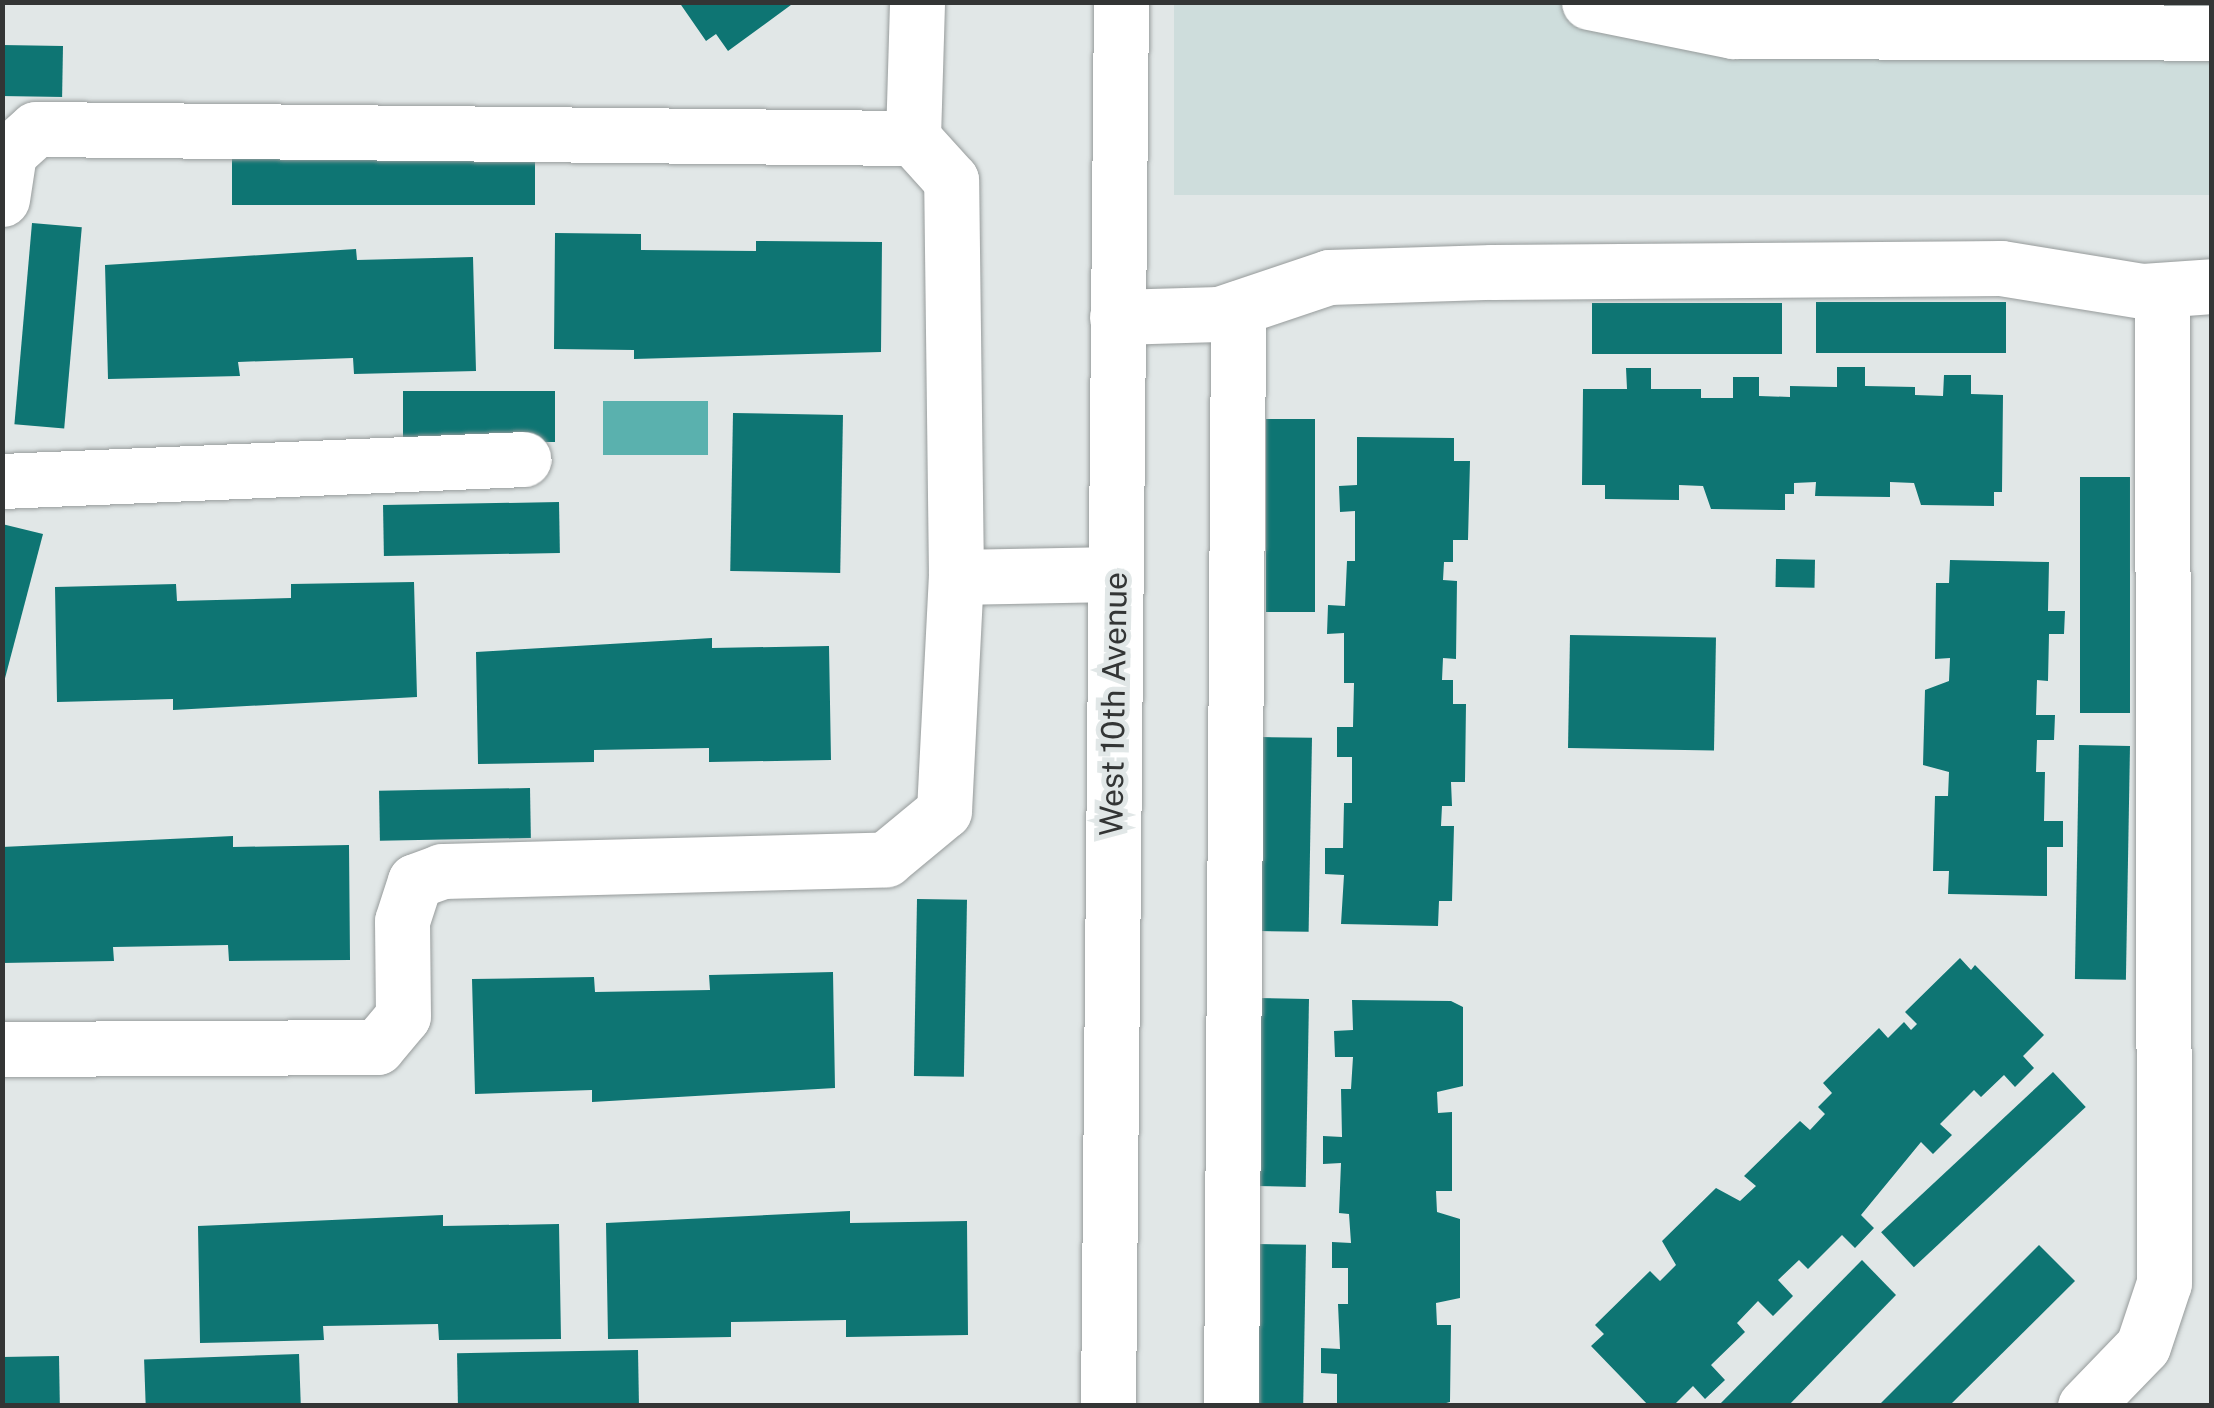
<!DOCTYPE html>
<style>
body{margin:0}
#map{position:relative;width:2214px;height:1408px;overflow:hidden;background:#e1e7e7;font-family:"Public Sans",sans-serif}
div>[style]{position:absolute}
.built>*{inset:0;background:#cedddc;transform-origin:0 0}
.water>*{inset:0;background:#5ab1ae;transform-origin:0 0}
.building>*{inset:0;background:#0e7573;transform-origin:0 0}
.roads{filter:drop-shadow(0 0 2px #969b9b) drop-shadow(0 0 2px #969b9b)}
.minor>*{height:55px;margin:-27.5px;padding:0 27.5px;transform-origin:27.5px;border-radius:27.5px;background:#fff}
.major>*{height:55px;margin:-27.5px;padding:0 27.5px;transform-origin:27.5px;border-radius:27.5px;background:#fff}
span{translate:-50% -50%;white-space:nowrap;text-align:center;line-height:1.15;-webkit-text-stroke:10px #e1e7e7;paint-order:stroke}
.street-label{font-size:32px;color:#333535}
.frame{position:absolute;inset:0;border:5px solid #333535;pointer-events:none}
</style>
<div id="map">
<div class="built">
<i style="left:1174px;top:3px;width:1037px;height:192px"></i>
</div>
<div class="water">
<i style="left:603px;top:401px;width:105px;height:54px"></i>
</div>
<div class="building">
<i style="clip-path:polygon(679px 2px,795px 2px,728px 51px,716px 34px,706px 41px)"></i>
<i style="left:2px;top:45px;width:61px;height:51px;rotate:1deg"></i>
<i style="left:232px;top:154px;width:303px;height:51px"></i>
<i style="left:32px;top:223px;width:50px;height:202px;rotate:5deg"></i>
<i style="clip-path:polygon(555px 233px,641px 234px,641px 250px,756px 251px,756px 241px,882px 242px,881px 352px,634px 359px,634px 350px,554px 349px)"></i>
<i style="clip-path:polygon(356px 249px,357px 260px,473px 257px,476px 371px,354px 374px,353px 358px,238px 362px,240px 376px,108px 379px,105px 265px)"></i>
<i style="left:2006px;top:302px;width:51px;height:190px;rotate:90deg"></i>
<i style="left:1782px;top:303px;width:51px;height:190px;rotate:90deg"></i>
<i style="clip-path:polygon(1837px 367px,1865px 367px,1865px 386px,1915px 387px,1915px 395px,1943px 396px,1944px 375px,1971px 375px,1971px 394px,2003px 395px,2002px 492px,1994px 492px,1994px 506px,1921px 505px,1914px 483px,1890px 482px,1890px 497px,1815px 496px,1816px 482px,1794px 483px,1794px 494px,1785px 494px,1785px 510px,1711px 509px,1703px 486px,1679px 485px,1679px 500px,1605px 499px,1605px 485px,1582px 485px,1583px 389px,1627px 389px,1626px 368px,1651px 368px,1651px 389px,1701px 389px,1701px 398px,1733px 398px,1733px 377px,1759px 377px,1759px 396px,1790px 397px,1790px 386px,1837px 387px)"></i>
<i style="left:555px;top:391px;width:51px;height:152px;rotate:90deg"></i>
<i style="left:733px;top:413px;width:110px;height:158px;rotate:1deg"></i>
<i style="left:1315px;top:419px;width:193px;height:49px;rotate:90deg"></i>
<i style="clip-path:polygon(1357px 437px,1454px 438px,1454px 461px,1470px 461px,1468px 540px,1453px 540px,1453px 562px,1444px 562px,1443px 580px,1457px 581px,1456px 659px,1443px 658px,1442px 680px,1453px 680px,1453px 704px,1466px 704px,1465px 782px,1451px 782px,1452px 806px,1442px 806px,1441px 826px,1454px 826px,1452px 901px,1439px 901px,1438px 926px,1341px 924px,1344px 875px,1325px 874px,1325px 848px,1343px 848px,1344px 803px,1352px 803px,1352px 757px,1337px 757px,1337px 727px,1353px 727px,1354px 683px,1344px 683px,1344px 633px,1327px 634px,1328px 605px,1345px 606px,1347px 561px,1355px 561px,1355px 511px,1340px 512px,1339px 486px,1357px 485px)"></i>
<i style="left:2080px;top:477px;width:50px;height:236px"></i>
<i style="left:559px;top:502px;width:51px;height:176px;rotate:89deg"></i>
<i style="clip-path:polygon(2px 524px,43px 534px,4px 682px,2px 682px)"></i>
<i style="left:1776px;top:559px;width:39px;height:28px;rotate:1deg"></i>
<i style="clip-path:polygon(1950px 560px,2049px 562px,2048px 611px,2065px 611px,2064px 634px,2049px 634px,2048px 681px,2037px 680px,2036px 715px,2055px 715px,2054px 740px,2037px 740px,2036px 772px,2045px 772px,2044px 821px,2063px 821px,2063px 847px,2047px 847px,2047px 896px,1948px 894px,1949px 871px,1933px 871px,1935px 796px,1948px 796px,1949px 772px,1923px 765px,1925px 690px,1949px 681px,1950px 658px,1935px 659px,1936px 583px,1949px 583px)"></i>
<i style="clip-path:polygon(414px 582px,417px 697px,173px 710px,173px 699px,57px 702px,55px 587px,176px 584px,177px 601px,291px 598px,291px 584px)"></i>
<i style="left:1570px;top:635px;width:146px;height:113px;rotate:1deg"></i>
<i style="clip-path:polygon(712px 638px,712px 648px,829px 646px,831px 760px,709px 762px,709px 748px,594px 750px,594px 762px,478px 764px,476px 652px)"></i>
<i style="left:1262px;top:737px;width:50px;height:194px;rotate:1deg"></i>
<i style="left:2079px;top:745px;width:51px;height:234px;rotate:1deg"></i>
<i style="left:530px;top:788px;width:50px;height:151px;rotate:89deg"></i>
<i style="clip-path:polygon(233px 836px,233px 847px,349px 845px,350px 960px,229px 961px,228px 945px,113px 947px,114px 961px,2px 963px,2px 847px)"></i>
<i style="left:917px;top:899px;width:50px;height:177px;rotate:1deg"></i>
<i style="clip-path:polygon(1960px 958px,1971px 970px,1975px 965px,2044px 1035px,2023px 1056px,2034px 1068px,2015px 1087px,2004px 1075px,1981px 1097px,1974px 1090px,1940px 1124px,1952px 1135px,1933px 1154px,1921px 1142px,1861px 1215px,1874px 1228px,1855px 1248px,1842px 1235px,1808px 1269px,1799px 1260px,1778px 1280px,1793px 1296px,1773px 1316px,1758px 1301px,1737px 1323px,1745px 1332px,1711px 1365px,1725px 1380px,1705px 1399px,1693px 1386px,1673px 1406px,1649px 1406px,1591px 1346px,1604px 1334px,1595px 1325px,1650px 1271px,1660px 1281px,1676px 1265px,1662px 1241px,1716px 1188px,1740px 1201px,1756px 1186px,1744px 1176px,1800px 1121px,1810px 1130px,1825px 1114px,1818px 1107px,1832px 1093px,1823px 1083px,1879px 1028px,1888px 1038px,1904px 1022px,1911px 1030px,1917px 1024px,1905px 1012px)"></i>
<i style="clip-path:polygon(833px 972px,835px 1088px,592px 1102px,592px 1090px,475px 1094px,472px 979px,594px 977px,595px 992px,710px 990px,709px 975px)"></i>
<i style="left:1257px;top:998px;width:52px;height:188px;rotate:1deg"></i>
<i style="clip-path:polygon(1352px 1000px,1451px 1001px,1463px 1007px,1463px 1086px,1437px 1092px,1438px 1113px,1452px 1112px,1452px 1191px,1436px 1191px,1437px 1212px,1460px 1219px,1460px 1298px,1436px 1303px,1437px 1325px,1451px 1325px,1450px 1402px,1435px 1406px,1337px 1406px,1337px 1374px,1321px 1373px,1321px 1348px,1340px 1349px,1338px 1304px,1348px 1304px,1348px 1268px,1332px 1268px,1332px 1242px,1351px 1243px,1349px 1214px,1339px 1213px,1341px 1163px,1323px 1164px,1323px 1136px,1342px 1137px,1341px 1089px,1351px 1089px,1353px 1057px,1335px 1057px,1334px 1031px,1353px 1030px)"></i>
<i style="left:2053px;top:1072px;width:48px;height:235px;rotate:47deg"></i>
<i style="clip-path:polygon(850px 1211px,850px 1223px,967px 1221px,968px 1335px,846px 1337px,846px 1320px,731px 1322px,731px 1337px,608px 1339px,606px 1223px)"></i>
<i style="clip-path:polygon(443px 1215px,443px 1226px,559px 1224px,561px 1339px,439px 1340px,438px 1324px,323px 1326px,324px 1340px,200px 1343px,198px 1226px)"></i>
<i style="left:1256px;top:1244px;width:50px;height:162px;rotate:1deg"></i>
<i style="clip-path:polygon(2039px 1245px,2075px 1281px,1949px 1406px,1878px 1406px)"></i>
<i style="clip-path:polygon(1862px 1260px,1896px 1295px,1788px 1406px,1718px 1406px)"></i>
<i style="left:638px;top:1350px;width:56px;height:181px;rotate:89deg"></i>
<i style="left:299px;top:1354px;width:52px;height:155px;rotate:88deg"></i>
<i style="left:59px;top:1356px;width:50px;height:57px;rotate:89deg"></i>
</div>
<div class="roads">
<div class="minor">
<i style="left:1589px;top:2px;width:147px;rotate:11.4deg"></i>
<i style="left:1733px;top:31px;width:479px;rotate:0.2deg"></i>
<i style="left:2px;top:199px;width:47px;rotate:-81.3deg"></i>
<i style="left:9px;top:153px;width:36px;rotate:-42deg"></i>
<i style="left:36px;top:129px;width:877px;rotate:0.59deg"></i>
<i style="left:1117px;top:317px;width:102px;rotate:-1.7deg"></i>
<i style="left:1219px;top:314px;width:116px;rotate:-18.6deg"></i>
<i style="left:1329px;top:277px;width:163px;rotate:-1.8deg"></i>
<i style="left:1492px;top:272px;width:509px;rotate:-0.45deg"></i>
<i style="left:2001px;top:268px;width:144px;rotate:9.2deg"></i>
<i style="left:2143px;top:291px;width:69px;rotate:-4.1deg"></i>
<i style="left:2px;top:481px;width:522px;rotate:-2.41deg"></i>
<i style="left:956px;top:577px;width:159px;rotate:-1.1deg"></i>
<i style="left:2px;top:1049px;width:375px;rotate:-0.3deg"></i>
<i style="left:377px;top:1047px;width:40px;rotate:-50deg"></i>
<i style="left:403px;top:1016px;width:95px;rotate:-90.6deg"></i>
<i style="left:402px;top:921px;width:42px;rotate:-72deg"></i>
<i style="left:415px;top:881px;width:29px;rotate:-20deg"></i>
<i style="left:442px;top:871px;width:444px;rotate:-1.5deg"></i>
<i style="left:886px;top:859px;width:75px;rotate:-39.6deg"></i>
<i style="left:944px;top:811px;width:234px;rotate:-87.1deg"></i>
<i style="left:956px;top:577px;width:397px;rotate:-90.7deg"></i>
<i style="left:951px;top:180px;width:57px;rotate:-132.1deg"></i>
<i style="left:913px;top:138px;width:136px;rotate:-88.3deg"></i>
<i style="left:1231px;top:1406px;width:1098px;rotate:-89.63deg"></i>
<i style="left:2085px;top:1406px;width:83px;rotate:-46deg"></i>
<i style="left:2143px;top:1346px;width:66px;rotate:-71.6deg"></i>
<i style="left:2164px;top:1283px;width:993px;rotate:-90.12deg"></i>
</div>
<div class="major">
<i style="left:1108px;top:1406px;width:1404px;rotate:-89.47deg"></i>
</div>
</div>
<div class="street-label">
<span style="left:1114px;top:704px;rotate:-89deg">West 10th Avenue</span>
</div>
<div class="frame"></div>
</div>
